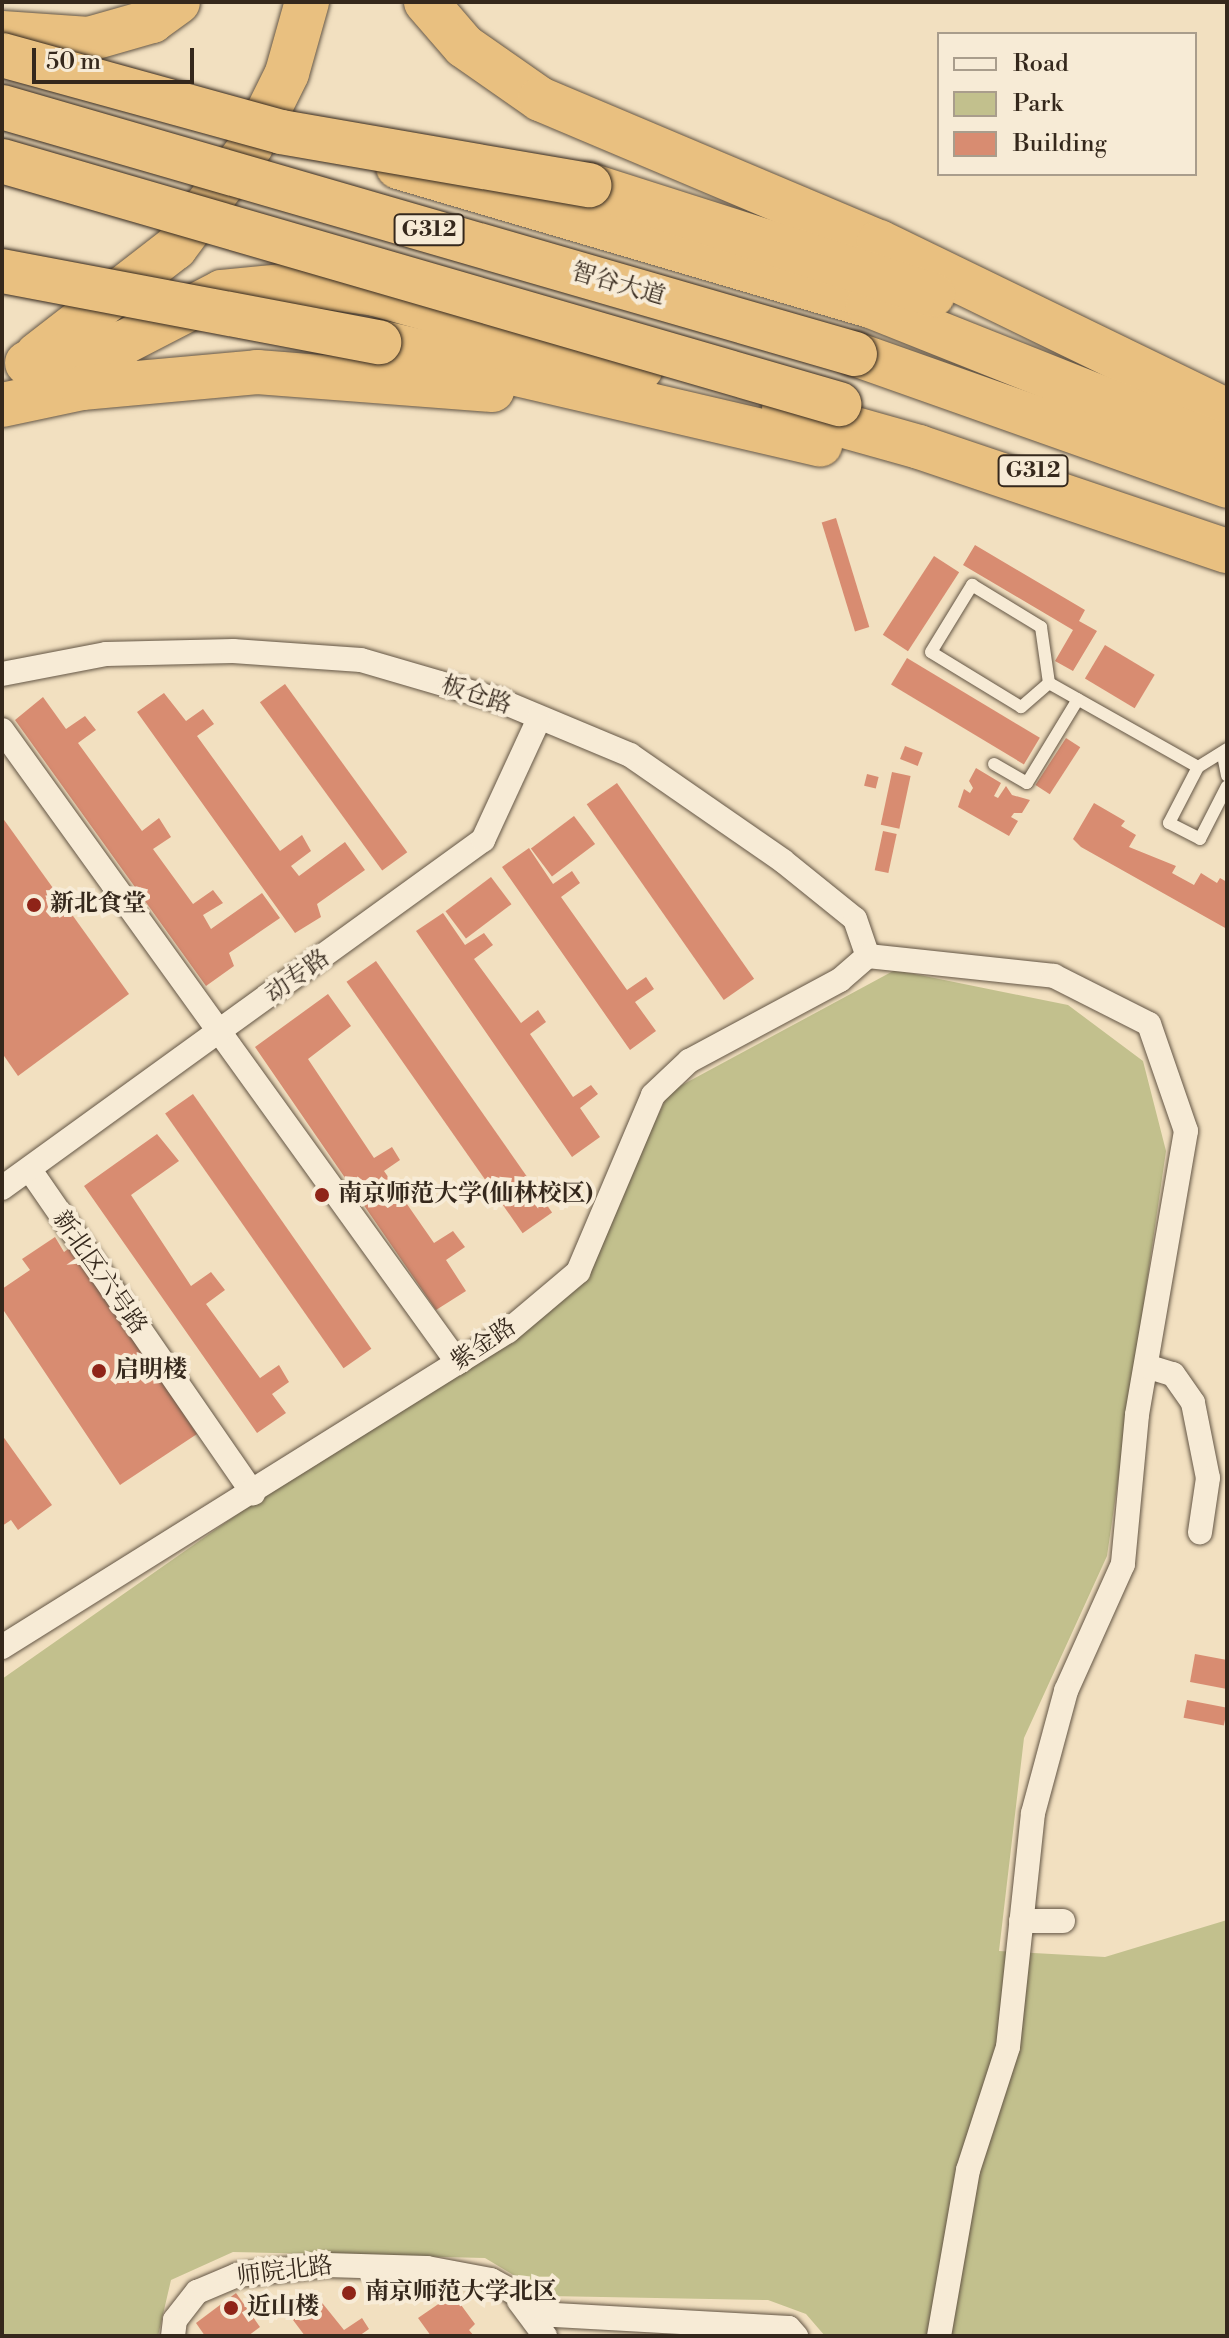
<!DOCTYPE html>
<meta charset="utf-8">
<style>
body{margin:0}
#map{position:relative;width:1229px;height:2338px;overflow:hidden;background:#f2e0c0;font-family:"Libre Bodoni","Noto Serif SC",serif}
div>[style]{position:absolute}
.green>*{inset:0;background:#c2c08d}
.building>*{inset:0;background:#d88c71;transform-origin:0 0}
.roads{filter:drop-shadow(0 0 2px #645645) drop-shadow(0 0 2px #645645)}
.lane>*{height:12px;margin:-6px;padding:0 6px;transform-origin:6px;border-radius:6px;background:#f7ebd6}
.street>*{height:24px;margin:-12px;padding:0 12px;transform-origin:12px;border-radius:12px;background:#f7ebd6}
.highway>*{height:44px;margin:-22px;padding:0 22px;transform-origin:22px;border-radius:22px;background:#e9c080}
.bridges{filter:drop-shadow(0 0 2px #35281c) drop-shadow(0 0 2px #35281c)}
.highway-bridge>*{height:44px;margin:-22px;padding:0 22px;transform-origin:22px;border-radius:22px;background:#e9c080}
.dots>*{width:22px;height:22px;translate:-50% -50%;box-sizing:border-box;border:4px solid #f7ebd6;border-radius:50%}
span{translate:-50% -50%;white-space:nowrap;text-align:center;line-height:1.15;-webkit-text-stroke:8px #f7ebd6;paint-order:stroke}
.shield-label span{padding:2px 6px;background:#f7ebd6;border:2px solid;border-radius:6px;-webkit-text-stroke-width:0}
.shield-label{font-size:22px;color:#35281c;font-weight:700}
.street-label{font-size:24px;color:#35281c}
.poi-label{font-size:24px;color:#35281c;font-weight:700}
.left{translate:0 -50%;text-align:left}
.frame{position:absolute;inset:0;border:4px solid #35281c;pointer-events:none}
.legend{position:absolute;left:937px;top:32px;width:260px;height:144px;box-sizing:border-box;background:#f7ebd6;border:2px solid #a99d8c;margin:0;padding:10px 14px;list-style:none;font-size:24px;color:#35281c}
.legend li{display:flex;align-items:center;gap:16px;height:40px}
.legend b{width:40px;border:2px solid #a99d8c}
.scale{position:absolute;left:32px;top:48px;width:162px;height:36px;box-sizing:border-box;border:4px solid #35281c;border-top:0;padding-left:10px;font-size:24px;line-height:28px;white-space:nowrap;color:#35281c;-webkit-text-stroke:6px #f7ebd6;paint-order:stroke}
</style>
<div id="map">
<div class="green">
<i style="clip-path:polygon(895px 970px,1068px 1005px,1143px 1061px,1166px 1151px,1107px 1556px,1024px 1738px,999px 1951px,1105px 1957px,1227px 1920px,1227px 2336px,825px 2336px,806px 2314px,768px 2300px,548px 2296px,485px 2258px,233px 2252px,171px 2280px,158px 2336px,2px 2336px,2px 1679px,585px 1271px,669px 1092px)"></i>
</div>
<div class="building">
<i style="left:836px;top:518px;width:114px;height:15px;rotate:73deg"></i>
<i style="clip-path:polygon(975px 545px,1085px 610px,1079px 621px,1097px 631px,1073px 671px,1055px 661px,1073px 630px,963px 565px)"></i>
<i style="left:934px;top:556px;width:30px;height:94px;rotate:33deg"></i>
<i style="left:1105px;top:645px;width:58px;height:39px;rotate:31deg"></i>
<i style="left:907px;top:658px;width:155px;height:31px;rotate:31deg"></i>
<i style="left:285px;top:684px;width:208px;height:31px;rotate:54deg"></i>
<i style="clip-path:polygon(164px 693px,186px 721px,203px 709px,214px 724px,197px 736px,280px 851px,302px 835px,311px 851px,291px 866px,299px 876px,345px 842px,365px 870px,317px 904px,321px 917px,295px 933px,137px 712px)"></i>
<i style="clip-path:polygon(43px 697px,66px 729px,85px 716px,96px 730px,78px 743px,142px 831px,159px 818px,171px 837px,153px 849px,193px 904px,213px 890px,223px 903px,203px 915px,211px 929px,262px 893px,280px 918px,229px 953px,234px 966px,206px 986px,15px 720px)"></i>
<i style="left:1066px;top:738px;width:17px;height:56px;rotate:33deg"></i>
<i style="left:905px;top:746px;width:19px;height:14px;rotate:21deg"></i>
<i style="clip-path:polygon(976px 768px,1001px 783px,994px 796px,998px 798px,1006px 786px,1012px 795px,1030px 800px,1022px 813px,1014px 813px,1011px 817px,1018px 821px,1009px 836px,958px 807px,964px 789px,970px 793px,973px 788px,969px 781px)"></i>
<i style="left:892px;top:772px;width:19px;height:54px;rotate:12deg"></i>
<i style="left:867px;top:774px;width:12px;height:12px;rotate:14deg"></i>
<i style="left:617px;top:783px;width:239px;height:37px;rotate:55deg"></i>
<i style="clip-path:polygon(1094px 803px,1125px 821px,1121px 826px,1136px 835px,1129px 847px,1176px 866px,1172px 873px,1194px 885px,1201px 873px,1217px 883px,1220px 878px,1227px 882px,1227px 929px,1081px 847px,1073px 839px)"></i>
<i style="left:574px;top:816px;width:35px;height:54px;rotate:53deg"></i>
<i style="clip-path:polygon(2px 817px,129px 994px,18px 1076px,2px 1053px)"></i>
<i style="left:883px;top:831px;width:14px;height:40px;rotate:12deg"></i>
<i style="clip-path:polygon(529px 848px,553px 884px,572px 871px,580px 883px,561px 897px,627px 990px,646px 977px,654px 989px,635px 1002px,656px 1031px,630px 1050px,502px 867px)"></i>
<i style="left:491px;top:877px;width:34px;height:57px;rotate:53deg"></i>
<i style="clip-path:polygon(443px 913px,465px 945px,484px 933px,493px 945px,474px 959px,521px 1023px,538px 1010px,546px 1022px,530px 1034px,573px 1097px,591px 1085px,598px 1094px,580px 1108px,600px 1137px,572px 1157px,416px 931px)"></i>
<i style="left:376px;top:961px;width:307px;height:36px;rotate:55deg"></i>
<i style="clip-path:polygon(328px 994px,351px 1026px,308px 1059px,374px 1158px,392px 1147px,400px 1160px,384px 1171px,434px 1243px,453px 1231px,465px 1247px,446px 1260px,466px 1291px,436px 1310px,255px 1047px)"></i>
<i style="left:193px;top:1094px;width:311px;height:34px;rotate:55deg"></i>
<i style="clip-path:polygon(157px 1134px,179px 1161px,131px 1195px,191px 1286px,211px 1272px,225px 1290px,206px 1304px,260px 1378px,279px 1365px,289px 1382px,272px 1394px,286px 1413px,257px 1433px,84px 1186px)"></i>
<i style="clip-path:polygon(55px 1237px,64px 1252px,71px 1247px,197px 1434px,120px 1485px,2px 1308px,2px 1289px,30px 1270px,22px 1259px)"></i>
<i style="clip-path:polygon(2px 1435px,52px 1505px,18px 1530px,11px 1520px,2px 1526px)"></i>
<i style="clip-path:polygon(1195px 1654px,1227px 1660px,1227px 1689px,1190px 1682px)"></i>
<i style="left:1187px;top:1700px;width:41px;height:18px;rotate:11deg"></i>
<i style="clip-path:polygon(236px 2293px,260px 2327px,248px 2336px,205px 2336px,196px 2323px)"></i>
<i style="clip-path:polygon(453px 2294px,475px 2324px,469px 2330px,474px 2336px,431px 2336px,418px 2318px)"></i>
<i style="clip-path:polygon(319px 2299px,344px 2330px,362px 2318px,369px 2329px,359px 2336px,305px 2336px,293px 2320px)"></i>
</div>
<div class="roads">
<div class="lane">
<i style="left:1049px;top:683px;width:37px;rotate:139deg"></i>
<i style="left:1021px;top:707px;width:105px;rotate:-148.6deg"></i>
<i style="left:931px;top:652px;width:79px;rotate:-58.5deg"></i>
<i style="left:972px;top:585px;width:81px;rotate:31.3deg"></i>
<i style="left:1041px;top:627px;width:57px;rotate:81.9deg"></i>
<i style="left:1049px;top:683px;width:171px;rotate:29.4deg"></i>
<i style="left:1227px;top:749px;width:34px;rotate:148deg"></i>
<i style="left:1198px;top:767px;width:63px;rotate:117.4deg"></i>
<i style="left:1169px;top:823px;width:35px;rotate:27deg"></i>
<i style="left:1200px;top:839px;width:59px;rotate:-63deg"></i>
<i style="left:1223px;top:755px;width:21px;rotate:79deg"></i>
<i style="left:994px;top:764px;width:38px;rotate:30deg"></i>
<i style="left:1027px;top:783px;width:98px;rotate:-58.7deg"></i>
</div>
<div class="street">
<i style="left:2px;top:674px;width:106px;rotate:-10.9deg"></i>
<i style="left:106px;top:654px;width:127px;rotate:-1.4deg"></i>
<i style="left:233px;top:651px;width:128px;rotate:4deg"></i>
<i style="left:361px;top:660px;width:146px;rotate:16.3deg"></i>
<i style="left:501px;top:701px;width:140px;rotate:22.7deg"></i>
<i style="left:630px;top:755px;width:186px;rotate:34.7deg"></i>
<i style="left:783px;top:861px;width:92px;rotate:38.9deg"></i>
<i style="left:855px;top:919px;width:39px;rotate:71deg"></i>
<i style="left:2px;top:730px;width:780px;rotate:54.23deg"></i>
<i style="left:868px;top:956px;width:187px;rotate:6.1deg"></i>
<i style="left:1054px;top:976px;width:106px;rotate:26.8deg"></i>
<i style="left:1149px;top:1024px;width:113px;rotate:70.9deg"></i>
<i style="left:1186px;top:1131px;width:288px;rotate:99.8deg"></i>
<i style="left:1137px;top:1415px;width:150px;rotate:95.4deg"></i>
<i style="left:1123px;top:1564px;width:139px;rotate:114.2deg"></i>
<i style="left:1066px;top:1691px;width:126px;rotate:105.1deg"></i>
<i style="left:1033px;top:1813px;width:235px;rotate:96.1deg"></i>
<i style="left:1008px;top:2047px;width:129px;rotate:108deg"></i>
<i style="left:968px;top:2170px;width:169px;rotate:99.9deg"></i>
<i style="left:30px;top:1170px;width:393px;rotate:55.4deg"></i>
<i style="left:2px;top:1188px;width:594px;rotate:-35.89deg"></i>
<i style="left:483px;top:840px;width:133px;rotate:-65.2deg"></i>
<i style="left:1146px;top:1366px;width:28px;rotate:17deg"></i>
<i style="left:1173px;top:1374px;width:35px;rotate:55deg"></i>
<i style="left:1193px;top:1403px;width:76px;rotate:78.7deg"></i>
<i style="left:1208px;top:1478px;width:55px;rotate:98.4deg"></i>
<i style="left:2px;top:1647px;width:597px;rotate:-31.99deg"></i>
<i style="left:508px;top:1331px;width:92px;rotate:-40.1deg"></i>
<i style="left:578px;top:1272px;width:192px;rotate:-67deg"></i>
<i style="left:653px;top:1095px;width:50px;rotate:-43.4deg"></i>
<i style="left:689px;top:1061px;width:171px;rotate:-28.2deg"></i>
<i style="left:840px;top:980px;width:37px;rotate:-41deg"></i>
<i style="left:1021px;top:1921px;width:42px"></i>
<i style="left:519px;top:2301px;width:44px;rotate:53.4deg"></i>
<i style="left:173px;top:2336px;width:16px;rotate:-83deg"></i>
<i style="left:175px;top:2320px;width:36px;rotate:-52deg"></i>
<i style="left:197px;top:2292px;width:43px;rotate:-23deg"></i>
<i style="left:237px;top:2275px;width:91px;rotate:-6.3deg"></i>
<i style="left:327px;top:2265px;width:100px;rotate:1.7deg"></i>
<i style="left:427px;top:2268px;width:65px;rotate:10.6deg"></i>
<i style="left:491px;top:2280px;width:73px;rotate:28.7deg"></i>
<i style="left:555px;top:2315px;width:234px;rotate:3.2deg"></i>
<i style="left:789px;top:2328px;width:11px;rotate:49deg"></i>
</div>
<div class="highway">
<i style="left:426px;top:2px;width:58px;rotate:49.2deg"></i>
<i style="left:464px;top:46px;width:93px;rotate:34.9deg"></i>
<i style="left:540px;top:99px;width:368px;rotate:22.9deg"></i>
<i style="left:879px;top:242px;width:387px;rotate:25.9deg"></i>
<i style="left:2px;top:33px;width:87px;rotate:3.9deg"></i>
<i style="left:89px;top:39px;width:66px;rotate:-15.9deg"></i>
<i style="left:152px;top:21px;width:32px;rotate:-36deg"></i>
<i style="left:398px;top:167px;width:490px;rotate:16.4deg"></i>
<i style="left:868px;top:305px;width:386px;rotate:21.7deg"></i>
<i style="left:589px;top:185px;width:361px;rotate:17.7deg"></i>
<i style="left:379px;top:342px;width:453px;rotate:13.1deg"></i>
<i style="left:855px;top:354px;width:395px;rotate:19.5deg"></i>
<i style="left:37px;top:355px;width:175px;rotate:-37.8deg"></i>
<i style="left:175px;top:248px;width:127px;rotate:-53.3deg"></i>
<i style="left:251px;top:146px;width:81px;rotate:-63.7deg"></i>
<i style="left:287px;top:73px;width:74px;rotate:-74.3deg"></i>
<i style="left:27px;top:363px;width:100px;rotate:-12.1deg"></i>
<i style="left:125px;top:342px;width:109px;rotate:-27.3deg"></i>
<i style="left:222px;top:292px;width:80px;rotate:-5.7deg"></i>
<i style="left:302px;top:284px;width:74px;rotate:7.8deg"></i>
<i style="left:375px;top:294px;width:276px;rotate:15.7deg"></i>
<i style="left:2px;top:405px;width:82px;rotate:-12deg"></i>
<i style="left:82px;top:388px;width:176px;rotate:-5.2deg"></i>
<i style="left:257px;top:372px;width:236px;rotate:4.4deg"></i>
<i style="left:784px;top:409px;width:140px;rotate:15.7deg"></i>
<i style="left:919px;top:447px;width:325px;rotate:18.7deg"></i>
</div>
</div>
<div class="bridges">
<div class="highway-bridge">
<i style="left:2px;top:55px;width:289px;rotate:15.4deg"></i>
<i style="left:281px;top:132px;width:313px;rotate:9.8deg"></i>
<i style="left:2px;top:107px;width:888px;rotate:16.15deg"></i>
<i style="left:2px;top:161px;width:872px;rotate:16.19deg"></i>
<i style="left:2px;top:271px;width:384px;rotate:10.7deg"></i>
</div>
</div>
<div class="dots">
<i style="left:34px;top:905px;background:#8f2418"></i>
<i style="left:322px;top:1195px;background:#8f2418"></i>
<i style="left:99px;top:1371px;background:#8f2418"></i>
<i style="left:349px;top:2293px;background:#8f2418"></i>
<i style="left:231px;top:2308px;background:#8f2418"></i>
</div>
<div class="shield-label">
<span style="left:429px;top:230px">G312</span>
<span style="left:1033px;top:471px">G312</span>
</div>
<div class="street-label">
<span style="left:618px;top:285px;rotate:16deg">智谷大道</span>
<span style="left:476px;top:696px;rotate:18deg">板仓路</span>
<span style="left:298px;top:977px;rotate:-36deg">动专路</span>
<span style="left:99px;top:1273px;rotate:55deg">新北区六号路</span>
<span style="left:484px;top:1345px;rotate:-34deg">紫金路</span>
<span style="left:285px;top:2272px;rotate:-7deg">师院北路</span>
</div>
<div class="poi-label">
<span class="left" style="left:50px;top:905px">新北食堂</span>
<span class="left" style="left:338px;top:1195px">南京师范大学(仙林校区)</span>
<span class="left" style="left:115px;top:1371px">启明楼</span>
<span class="left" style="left:365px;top:2293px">南京师范大学北区</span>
<span class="left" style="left:247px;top:2308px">近山楼</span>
</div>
<div class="frame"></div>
<ul class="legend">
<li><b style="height:10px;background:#f7ebd6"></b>Road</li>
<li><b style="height:22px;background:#c2c08d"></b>Park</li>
<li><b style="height:22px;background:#d88c71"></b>Building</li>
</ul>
<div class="scale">50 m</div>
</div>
